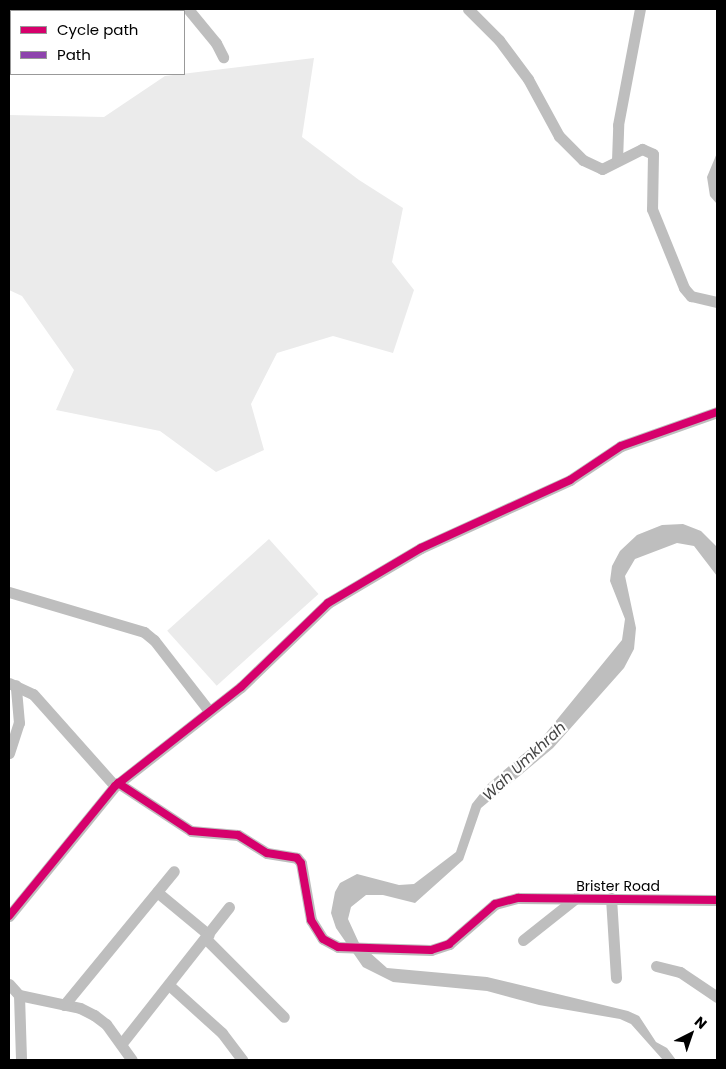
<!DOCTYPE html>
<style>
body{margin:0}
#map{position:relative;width:726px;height:1069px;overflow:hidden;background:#fff;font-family:Poppins,sans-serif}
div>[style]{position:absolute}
.green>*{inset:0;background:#ebebeb;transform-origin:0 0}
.water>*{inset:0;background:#bebebe}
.minor>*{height:11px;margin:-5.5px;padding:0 5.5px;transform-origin:5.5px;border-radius:5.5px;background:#bebebe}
.quiet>*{height:6px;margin-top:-3px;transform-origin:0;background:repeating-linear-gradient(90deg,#8e44ad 0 12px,transparent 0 18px)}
.cycleway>*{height:8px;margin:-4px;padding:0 4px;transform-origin:4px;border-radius:4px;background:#d6006c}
span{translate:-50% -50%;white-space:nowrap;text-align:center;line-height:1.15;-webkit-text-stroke:4.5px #fff;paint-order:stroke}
.street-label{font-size:14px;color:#000}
.water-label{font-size:15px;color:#434343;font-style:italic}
.frame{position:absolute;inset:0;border:10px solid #000;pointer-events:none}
.legend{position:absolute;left:10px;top:10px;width:175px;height:65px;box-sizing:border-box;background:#fff;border:1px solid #999;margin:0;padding:6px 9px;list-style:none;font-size:15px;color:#000}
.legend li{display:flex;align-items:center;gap:10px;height:25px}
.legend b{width:25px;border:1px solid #999}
.north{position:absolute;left:666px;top:1009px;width:50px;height:50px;-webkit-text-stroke:4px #fff;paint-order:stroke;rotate:41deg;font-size:14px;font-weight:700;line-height:20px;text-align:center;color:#000}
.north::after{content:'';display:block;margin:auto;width:18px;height:22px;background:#000;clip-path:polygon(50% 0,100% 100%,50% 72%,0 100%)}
</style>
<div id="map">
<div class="green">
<i style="clip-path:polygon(314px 58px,302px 137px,359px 180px,403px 208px,392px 262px,414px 290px,393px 353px,333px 336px,277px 353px,251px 404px,264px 450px,216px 472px,160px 431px,56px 410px,74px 370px,22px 296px,9px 290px,9px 115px,104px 117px,165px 76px)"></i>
<i style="left:269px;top:539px;width:74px;height:137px;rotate:48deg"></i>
</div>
<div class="water">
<i style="clip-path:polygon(717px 153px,717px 204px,710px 196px,707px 177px)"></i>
<i style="clip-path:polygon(683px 524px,701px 531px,717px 547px,717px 576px,694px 546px,677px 543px,635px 559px,625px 576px,636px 628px,634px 649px,624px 668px,553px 748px,481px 808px,463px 860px,415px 903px,383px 895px,366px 895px,351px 907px,348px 919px,359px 943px,387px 968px,487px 977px,628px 1011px,639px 1016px,656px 1042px,667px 1048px,676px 1060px,663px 1060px,631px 1024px,620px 1019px,539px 1005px,487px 991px,393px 982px,363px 967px,336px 928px,331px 913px,335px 892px,340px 883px,357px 874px,399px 885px,414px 884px,456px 852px,472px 804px,488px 784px,542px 738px,622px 640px,625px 619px,610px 581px,612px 566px,620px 551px,637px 535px,662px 525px)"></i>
</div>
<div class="minor">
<i style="left:188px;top:9px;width:44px;rotate:50.5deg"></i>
<i style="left:216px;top:43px;width:16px;rotate:63deg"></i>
<i style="left:468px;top:9px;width:44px;rotate:45deg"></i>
<i style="left:499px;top:40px;width:49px;rotate:53.4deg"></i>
<i style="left:528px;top:79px;width:65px;rotate:61.5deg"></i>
<i style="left:559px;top:136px;width:34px;rotate:45deg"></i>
<i style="left:583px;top:160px;width:21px;rotate:25deg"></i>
<i style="left:602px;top:169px;width:45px;rotate:-26.6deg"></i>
<i style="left:642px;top:149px;width:12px;rotate:24deg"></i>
<i style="left:653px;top:154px;width:55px;rotate:91deg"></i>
<i style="left:652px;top:209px;width:85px;rotate:67.9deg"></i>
<i style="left:684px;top:288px;width:11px;rotate:49deg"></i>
<i style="left:691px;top:296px;width:27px;rotate:13deg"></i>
<i style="left:137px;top:11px;width:5px;rotate:-22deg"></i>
<i style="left:9px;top:65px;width:2px"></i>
<i style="left:617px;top:161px;width:36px;rotate:-88deg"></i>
<i style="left:618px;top:125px;width:118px;rotate:-79.3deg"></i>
<i style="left:9px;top:592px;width:141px;rotate:16.5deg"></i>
<i style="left:144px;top:632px;width:13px;rotate:39deg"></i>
<i style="left:154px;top:640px;width:90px;rotate:52.2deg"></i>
<i style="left:9px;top:683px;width:26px;rotate:25deg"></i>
<i style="left:33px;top:694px;width:123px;rotate:48.3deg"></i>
<i style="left:9px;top:753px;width:32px;rotate:-72deg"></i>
<i style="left:19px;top:723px;width:38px;rotate:-95deg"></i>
<i style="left:118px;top:783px;width:87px;rotate:33.3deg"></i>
<i style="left:191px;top:831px;width:47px;rotate:4.9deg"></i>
<i style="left:238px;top:835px;width:34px;rotate:32deg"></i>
<i style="left:267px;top:853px;width:30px;rotate:9deg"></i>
<i style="left:297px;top:858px;width:6px;rotate:51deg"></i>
<i style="left:301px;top:863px;width:58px;rotate:80deg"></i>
<i style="left:311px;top:920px;width:22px;rotate:58deg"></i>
<i style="left:323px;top:939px;width:17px;rotate:28deg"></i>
<i style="left:338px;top:947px;width:93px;rotate:1.8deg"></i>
<i style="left:431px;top:950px;width:19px;rotate:-18deg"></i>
<i style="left:449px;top:944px;width:61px;rotate:-41deg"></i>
<i style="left:495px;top:904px;width:24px;rotate:-15deg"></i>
<i style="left:518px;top:898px;width:199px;rotate:0.6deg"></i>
<i style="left:157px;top:892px;width:67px;rotate:39.6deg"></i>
<i style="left:611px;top:898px;width:80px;rotate:86.4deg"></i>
<i style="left:9px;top:916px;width:168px;rotate:-50.8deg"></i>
<i style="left:115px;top:786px;width:160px;rotate:-38.2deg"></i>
<i style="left:241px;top:687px;width:121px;rotate:-44deg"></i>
<i style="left:328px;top:603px;width:108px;rotate:-30.6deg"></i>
<i style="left:421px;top:548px;width:164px;rotate:-24.5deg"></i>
<i style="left:570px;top:480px;width:61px;rotate:-33.7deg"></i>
<i style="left:621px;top:446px;width:102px;rotate:-19.5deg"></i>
<i style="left:206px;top:939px;width:110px;rotate:45deg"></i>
<i style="left:523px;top:940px;width:68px;rotate:-38.4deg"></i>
<i style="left:656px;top:966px;width:25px;rotate:14deg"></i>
<i style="left:680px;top:972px;width:45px;rotate:34deg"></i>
<i style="left:9px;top:984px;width:15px;rotate:48deg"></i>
<i style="left:19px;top:995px;width:62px;rotate:12deg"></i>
<i style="left:80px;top:1008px;width:16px;rotate:27deg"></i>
<i style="left:94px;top:1015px;width:15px;rotate:37deg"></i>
<i style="left:106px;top:1024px;width:44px;rotate:54.2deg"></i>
<i style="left:170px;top:986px;width:70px;rotate:42.1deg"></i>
<i style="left:222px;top:1033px;width:34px;rotate:53deg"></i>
<i style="left:19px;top:995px;width:65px;rotate:88.2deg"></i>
<i style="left:64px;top:1005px;width:173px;rotate:-50.6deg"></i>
<i style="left:122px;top:1043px;width:173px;rotate:-51.8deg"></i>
</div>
<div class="quiet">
<i style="left:137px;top:11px;width:5px;rotate:-22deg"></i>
<i style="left:9px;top:65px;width:2px"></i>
</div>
<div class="cycleway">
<i style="left:118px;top:783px;width:87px;rotate:33.3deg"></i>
<i style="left:191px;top:831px;width:47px;rotate:4.9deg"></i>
<i style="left:238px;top:835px;width:34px;rotate:32deg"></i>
<i style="left:267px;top:853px;width:30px;rotate:9deg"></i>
<i style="left:297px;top:858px;width:6px;rotate:51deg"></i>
<i style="left:301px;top:863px;width:58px;rotate:80deg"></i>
<i style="left:311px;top:920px;width:22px;rotate:58deg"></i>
<i style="left:323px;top:939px;width:17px;rotate:28deg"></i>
<i style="left:338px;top:947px;width:93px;rotate:1.8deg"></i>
<i style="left:431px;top:950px;width:19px;rotate:-18deg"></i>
<i style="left:449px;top:944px;width:61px;rotate:-41deg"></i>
<i style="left:495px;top:904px;width:24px;rotate:-15deg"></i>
<i style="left:518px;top:898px;width:199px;rotate:0.6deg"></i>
<i style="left:9px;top:916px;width:168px;rotate:-50.8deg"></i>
<i style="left:115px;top:786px;width:160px;rotate:-38.2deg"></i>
<i style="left:241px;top:687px;width:121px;rotate:-44deg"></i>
<i style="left:328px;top:603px;width:108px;rotate:-30.6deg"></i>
<i style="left:421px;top:548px;width:164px;rotate:-24.5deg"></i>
<i style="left:570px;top:480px;width:61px;rotate:-33.7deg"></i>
<i style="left:621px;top:446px;width:102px;rotate:-19.5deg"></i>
</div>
<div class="street-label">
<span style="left:618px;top:886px">Brister Road</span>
</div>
<div class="water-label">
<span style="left:524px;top:761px;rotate:-43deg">Wah Umkhrah</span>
</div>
<div class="frame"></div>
<ul class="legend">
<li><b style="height:6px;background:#d6006c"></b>Cycle path</li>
<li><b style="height:6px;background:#8e44ad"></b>Path</li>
</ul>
<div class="north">N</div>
</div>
